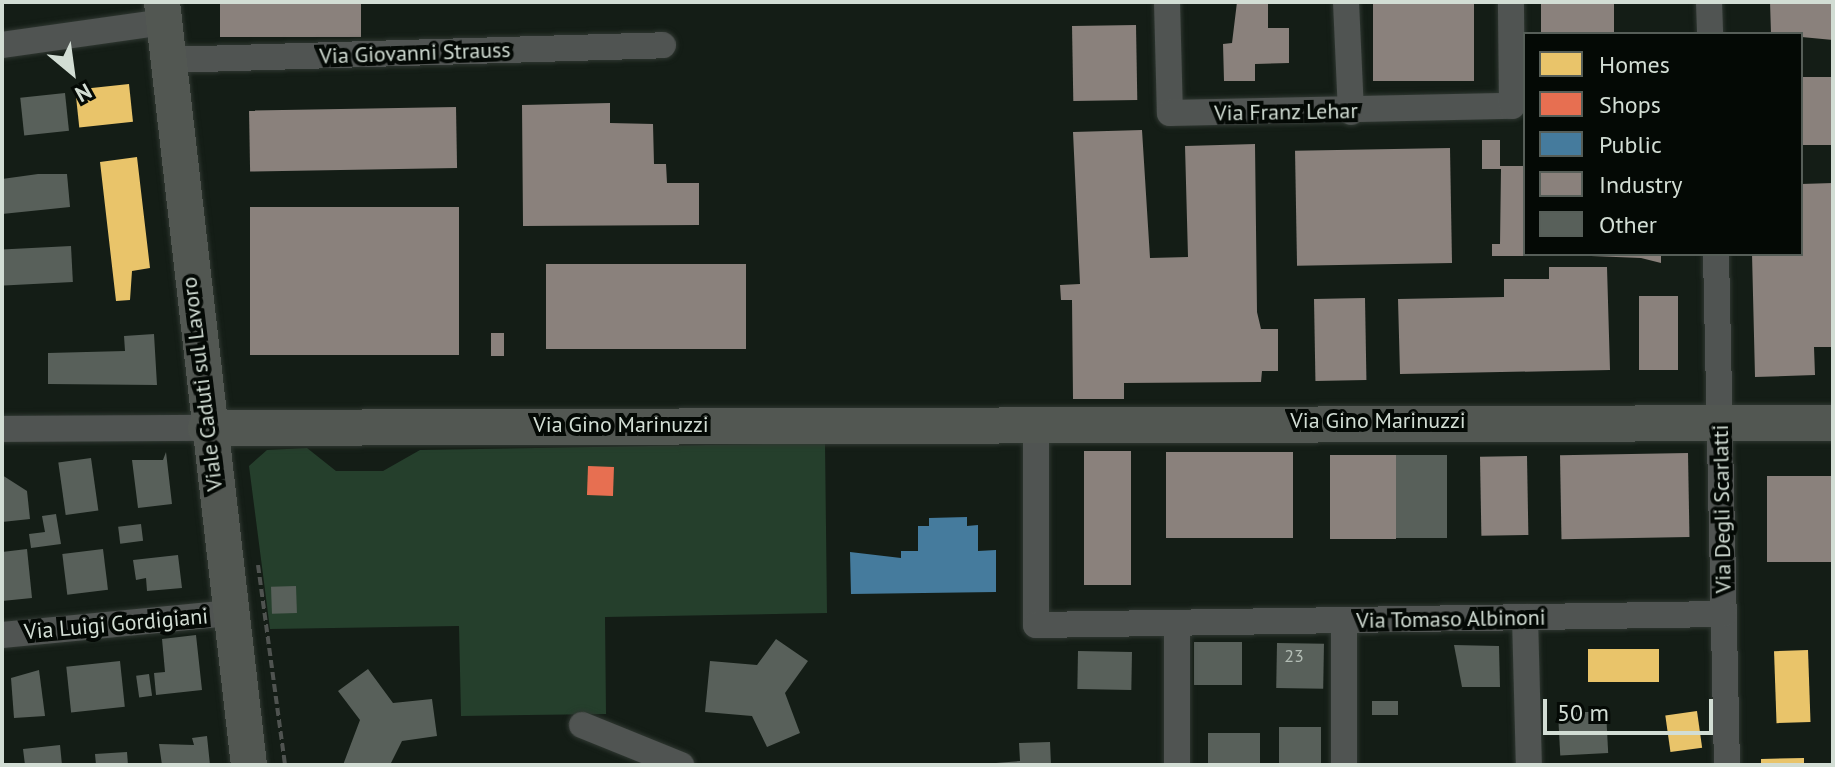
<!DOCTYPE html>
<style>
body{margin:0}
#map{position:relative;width:1835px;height:767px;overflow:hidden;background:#141d16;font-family:"PT Sans",sans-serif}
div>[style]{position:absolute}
.green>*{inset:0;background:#253f2c}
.homes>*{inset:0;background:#e9c46a;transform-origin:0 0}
.shops>*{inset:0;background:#e76f51;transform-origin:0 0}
.public>*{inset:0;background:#457b9d}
.industry>*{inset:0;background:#8a817c;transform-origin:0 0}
.building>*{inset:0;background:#58605a;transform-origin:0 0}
.path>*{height:4px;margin-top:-2px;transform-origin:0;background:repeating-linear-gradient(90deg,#4f5350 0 8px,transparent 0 12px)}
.roads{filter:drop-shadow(0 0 2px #2f3731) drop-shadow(0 0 2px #2f3731)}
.street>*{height:26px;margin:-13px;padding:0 13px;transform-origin:13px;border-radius:13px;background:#505452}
.secondary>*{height:36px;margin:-18px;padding:0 18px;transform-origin:18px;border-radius:18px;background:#525752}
span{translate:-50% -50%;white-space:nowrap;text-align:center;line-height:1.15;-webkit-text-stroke:8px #040905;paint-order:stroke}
.number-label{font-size:18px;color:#b4beb6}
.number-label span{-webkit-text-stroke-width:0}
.street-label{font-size:22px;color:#d2ddd4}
.frame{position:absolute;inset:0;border:4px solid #d2ddd4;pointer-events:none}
.legend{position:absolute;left:1523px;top:32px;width:280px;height:224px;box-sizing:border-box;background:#040905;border:2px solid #565e58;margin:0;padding:10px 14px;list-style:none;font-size:24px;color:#d2ddd4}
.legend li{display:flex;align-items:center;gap:16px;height:40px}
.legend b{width:40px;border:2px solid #565e58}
.north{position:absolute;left:32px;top:32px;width:80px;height:80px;-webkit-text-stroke:6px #040905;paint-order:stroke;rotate:151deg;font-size:22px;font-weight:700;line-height:32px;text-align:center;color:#d2ddd4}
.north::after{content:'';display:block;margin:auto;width:28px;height:36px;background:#d2ddd4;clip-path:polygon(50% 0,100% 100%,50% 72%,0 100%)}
.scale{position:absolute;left:1543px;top:699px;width:170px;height:36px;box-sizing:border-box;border:4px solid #d2ddd4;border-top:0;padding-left:10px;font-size:24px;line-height:28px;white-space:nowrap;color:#d2ddd4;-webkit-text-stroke:6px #040905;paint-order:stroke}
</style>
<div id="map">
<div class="green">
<i style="clip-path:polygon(825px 443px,827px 613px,605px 617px,606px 714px,461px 716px,459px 626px,270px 629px,249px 466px,267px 450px,307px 448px,336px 471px,383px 471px,420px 450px)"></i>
</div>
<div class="homes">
<i style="left:129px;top:84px;width:38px;height:54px;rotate:84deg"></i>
<i style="clip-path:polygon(137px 157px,150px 268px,132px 271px,130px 300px,116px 301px,100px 162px)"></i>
<i style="left:1588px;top:649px;width:71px;height:33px"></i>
<i style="left:1808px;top:650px;width:72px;height:34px;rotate:88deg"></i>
<i style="left:1697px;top:711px;width:37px;height:32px;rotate:82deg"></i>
<i style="clip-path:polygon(1804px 758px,1804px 765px,1761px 765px,1761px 759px)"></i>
</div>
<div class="shops">
<i style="left:588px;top:466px;width:26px;height:29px;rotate:2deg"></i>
</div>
<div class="public">
<i style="clip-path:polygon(967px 517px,967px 526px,978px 525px,978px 551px,996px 550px,996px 592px,851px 594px,850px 552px,901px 558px,901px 551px,918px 551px,918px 526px,929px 526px,929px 518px)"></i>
</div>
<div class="industry">
<i style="left:220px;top:2px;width:141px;height:35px"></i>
<i style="clip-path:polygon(1237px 2px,1268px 2px,1268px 28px,1289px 28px,1289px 63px,1255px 64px,1255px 81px,1224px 81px,1223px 44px,1232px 43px)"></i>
<i style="left:1373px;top:2px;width:101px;height:79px"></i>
<i style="left:1541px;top:2px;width:73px;height:32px"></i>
<i style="clip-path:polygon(1770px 2px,1833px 2px,1833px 40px,1771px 34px)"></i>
<i style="left:1136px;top:25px;width:75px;height:64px;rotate:89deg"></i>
<i style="left:1833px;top:77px;width:68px;height:32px;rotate:90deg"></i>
<i style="clip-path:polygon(610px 103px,610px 123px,653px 124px,654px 164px,666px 164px,667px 183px,699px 183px,699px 225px,523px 226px,522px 105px)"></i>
<i style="left:456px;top:107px;width:61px;height:207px;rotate:89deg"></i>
<i style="clip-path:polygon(1142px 130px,1150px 258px,1188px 257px,1185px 146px,1255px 144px,1257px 312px,1261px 329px,1278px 329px,1278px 371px,1262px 371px,1261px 382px,1124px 383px,1124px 399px,1073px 399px,1072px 300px,1061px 300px,1060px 285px,1080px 284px,1073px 132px)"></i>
<i style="clip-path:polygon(1482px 140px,1500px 140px,1500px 166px,1525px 166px,1525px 256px,1492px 256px,1492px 244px,1500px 244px,1501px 169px,1482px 169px)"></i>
<i style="left:1450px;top:148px;width:115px;height:155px;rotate:89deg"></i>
<i style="clip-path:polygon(1833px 183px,1833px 347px,1814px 347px,1815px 375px,1755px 377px,1752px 254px,1801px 254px,1801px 184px)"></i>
<i style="left:459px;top:207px;width:148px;height:209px;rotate:90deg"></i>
<i style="clip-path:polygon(1541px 254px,1661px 254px,1661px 263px,1641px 258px)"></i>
<i style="left:746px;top:264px;width:85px;height:200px;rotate:90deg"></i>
<i style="clip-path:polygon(1549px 267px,1607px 267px,1610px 370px,1400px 374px,1398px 299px,1504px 297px,1504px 279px,1549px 279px)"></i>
<i style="left:1639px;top:296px;width:39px;height:74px"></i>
<i style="left:1365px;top:298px;width:82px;height:51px;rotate:89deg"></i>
<i style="left:504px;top:333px;width:23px;height:13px;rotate:90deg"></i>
<i style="left:1084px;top:451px;width:47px;height:134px"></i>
<i style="left:1166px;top:452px;width:127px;height:86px"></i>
<i style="left:1688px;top:453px;width:84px;height:128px;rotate:89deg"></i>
<i style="left:1330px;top:455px;width:66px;height:84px"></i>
<i style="left:1527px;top:456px;width:79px;height:47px;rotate:89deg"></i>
<i style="left:1833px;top:476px;width:86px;height:66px;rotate:90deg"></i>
</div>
<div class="building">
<i style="left:65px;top:93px;width:38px;height:45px;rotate:84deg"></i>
<i style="clip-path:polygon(38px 174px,67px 174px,70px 207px,2px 214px,2px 179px)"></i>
<i style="left:71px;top:246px;width:36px;height:69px;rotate:87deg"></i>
<i style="clip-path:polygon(154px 334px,157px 385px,48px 384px,48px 353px,125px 351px,124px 336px)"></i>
<i style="clip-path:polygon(166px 452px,172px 504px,138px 508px,132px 460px,163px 460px)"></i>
<i style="left:1396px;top:455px;width:51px;height:83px"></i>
<i style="left:91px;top:458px;width:53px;height:33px;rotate:82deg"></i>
<i style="clip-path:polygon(2px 475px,27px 491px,30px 519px,2px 522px)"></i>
<i style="clip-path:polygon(56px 514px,61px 544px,31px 548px,29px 534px,45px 532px,42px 516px)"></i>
<i style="left:141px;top:524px;width:17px;height:23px;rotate:83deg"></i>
<i style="clip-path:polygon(27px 549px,32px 598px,2px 601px,2px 552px)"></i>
<i style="left:103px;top:549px;width:41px;height:41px;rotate:83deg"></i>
<i style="clip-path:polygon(178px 555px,182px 588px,147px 591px,146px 578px,136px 580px,133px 560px)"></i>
<i style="left:296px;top:586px;width:27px;height:25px;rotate:88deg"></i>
<i style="clip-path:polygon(196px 635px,202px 690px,156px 695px,154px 673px,165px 672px,162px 639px)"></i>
<i style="clip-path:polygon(776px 639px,808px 661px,785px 693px,800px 733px,767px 747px,752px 716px,705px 712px,710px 661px,757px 665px)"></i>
<i style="left:1194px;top:642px;width:48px;height:43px"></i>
<i style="left:1277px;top:643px;width:47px;height:45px;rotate:1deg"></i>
<i style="clip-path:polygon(1454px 645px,1499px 646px,1500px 687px,1462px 687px)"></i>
<i style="left:1078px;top:651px;width:54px;height:38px;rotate:1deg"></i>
<i style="left:120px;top:661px;width:46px;height:54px;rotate:84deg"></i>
<i style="clip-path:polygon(368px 669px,393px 703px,432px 699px,437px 736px,402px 741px,390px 765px,343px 765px,360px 720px,338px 691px)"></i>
<i style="clip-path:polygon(39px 670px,45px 716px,14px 718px,11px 678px)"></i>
<i style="left:149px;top:674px;width:22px;height:13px;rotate:82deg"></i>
<i style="left:1398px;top:701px;width:14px;height:26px;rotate:90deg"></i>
<i style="left:1606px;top:711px;width:42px;height:48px;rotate:87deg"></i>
<i style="left:1279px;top:727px;width:42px;height:38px"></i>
<i style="left:1208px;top:733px;width:52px;height:32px"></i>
<i style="clip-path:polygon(207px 736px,210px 765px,162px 765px,159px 744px,194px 745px,192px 738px)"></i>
<i style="clip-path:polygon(1050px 742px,1051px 765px,971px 765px,1020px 761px,1019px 743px)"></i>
<i style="clip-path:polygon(60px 745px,62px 765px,25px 765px,23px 749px)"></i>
<i style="clip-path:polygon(127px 752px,128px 765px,96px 765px,95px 754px)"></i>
</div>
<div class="path">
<i style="left:258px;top:565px;width:202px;rotate:82.3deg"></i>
</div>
<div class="roads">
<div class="street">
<i style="left:1167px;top:2px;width:111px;rotate:88.5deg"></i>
<i style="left:1170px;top:113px;width:342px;rotate:-1.2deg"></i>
<i style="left:1512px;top:106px;width:104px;rotate:-90.6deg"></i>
<i style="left:1346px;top:2px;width:110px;rotate:87.4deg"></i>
<i style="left:1709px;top:2px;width:32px;rotate:88deg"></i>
<i style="left:2px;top:45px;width:164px;rotate:-8.1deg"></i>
<i style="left:167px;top:60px;width:496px;rotate:-1.7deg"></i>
<i style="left:1716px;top:254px;width:511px;rotate:88.77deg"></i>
<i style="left:1036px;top:423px;width:202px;rotate:90deg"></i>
<i style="left:1036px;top:625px;width:688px;rotate:-0.92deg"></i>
<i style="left:2px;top:429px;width:204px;rotate:-0.3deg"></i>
<i style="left:1525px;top:617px;width:148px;rotate:88.5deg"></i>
<i style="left:1344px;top:621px;width:144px;rotate:90deg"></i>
<i style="left:2px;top:635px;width:228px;rotate:-5.5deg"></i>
<i style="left:582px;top:725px;width:107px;rotate:22deg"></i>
<i style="left:1177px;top:765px;width:141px;rotate:-90deg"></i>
</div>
<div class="secondary">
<i style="left:162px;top:2px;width:768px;rotate:83.5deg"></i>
<i style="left:206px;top:428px;width:1627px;rotate:-0.18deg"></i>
</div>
</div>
<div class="number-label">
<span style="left:1294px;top:656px">23</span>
</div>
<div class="street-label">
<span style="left:415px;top:53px;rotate:-2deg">Via Giovanni Strauss</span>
<span style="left:1286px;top:112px;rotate:-1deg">Via Franz Lehar</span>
<span style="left:202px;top:384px;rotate:-97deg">Viale Caduti sul Lavoro</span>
<span style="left:1378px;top:421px">Via Gino Marinuzzi</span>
<span style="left:621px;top:425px">Via Gino Marinuzzi</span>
<span style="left:1722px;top:509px;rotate:-91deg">Via Degli Scarlatti</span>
<span style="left:1451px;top:619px;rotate:-1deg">Via Tomaso Albinoni</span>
<span style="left:116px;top:624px;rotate:-5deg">Via Luigi Gordigiani</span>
</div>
<div class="frame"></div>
<ul class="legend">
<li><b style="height:22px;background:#e9c46a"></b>Homes</li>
<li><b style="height:22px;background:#e76f51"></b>Shops</li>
<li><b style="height:22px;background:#457b9d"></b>Public</li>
<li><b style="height:22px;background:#8a817c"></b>Industry</li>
<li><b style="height:22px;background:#58605a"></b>Other</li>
</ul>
<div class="north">N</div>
<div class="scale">50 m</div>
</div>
